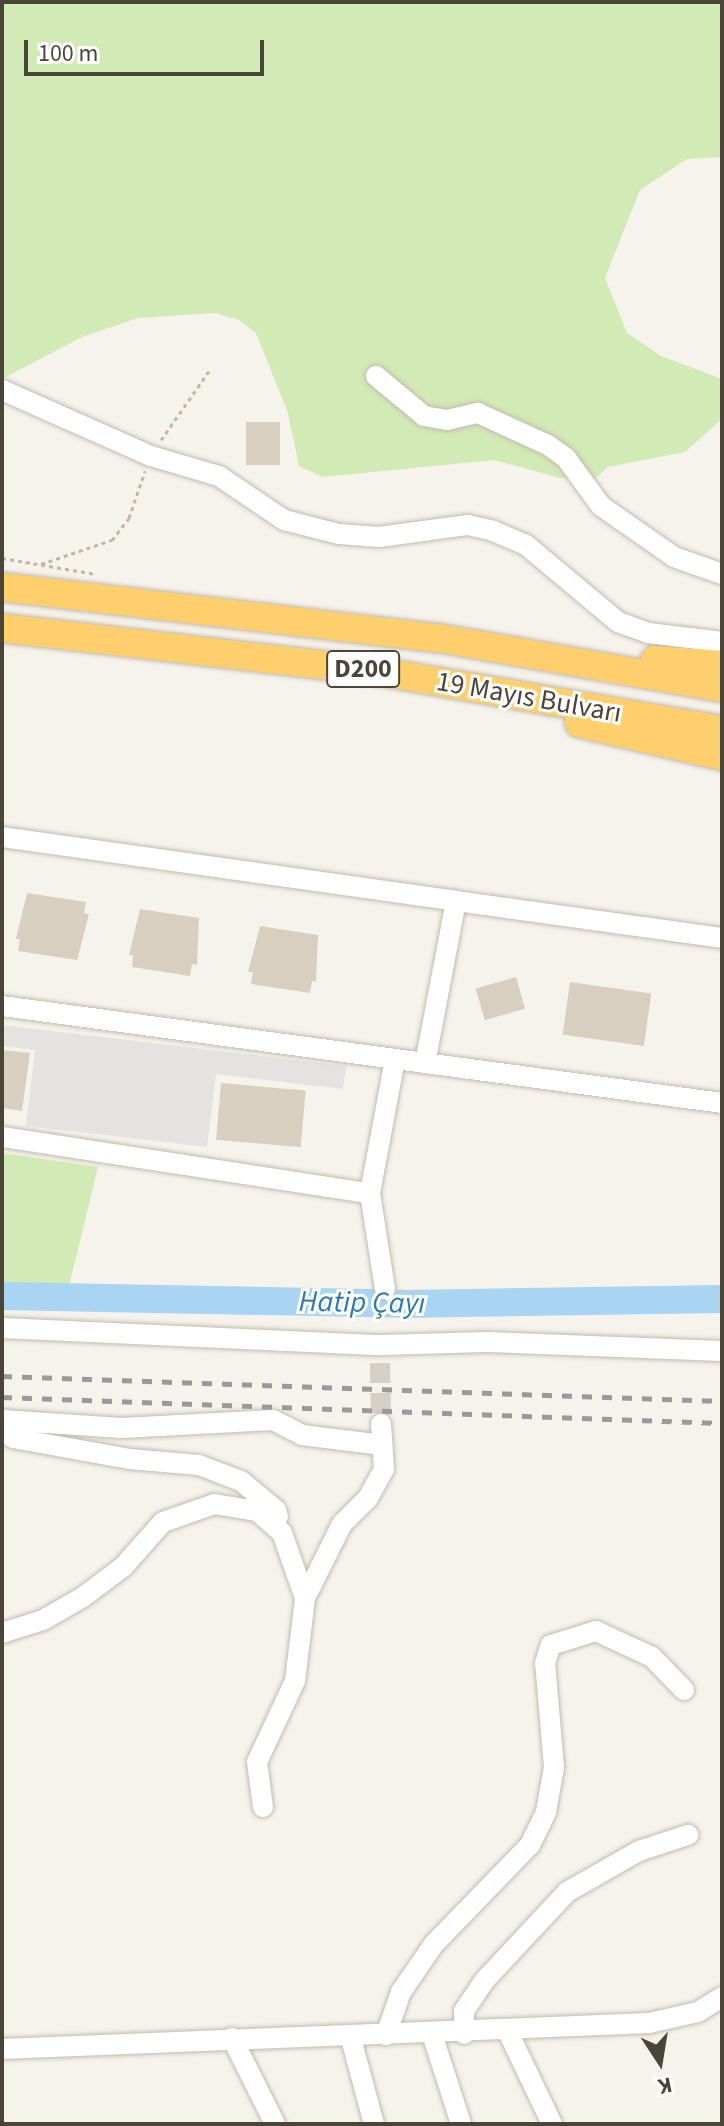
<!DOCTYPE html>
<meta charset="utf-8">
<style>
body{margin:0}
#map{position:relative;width:724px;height:2126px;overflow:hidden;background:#f6f3ec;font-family:"Source Sans 3",sans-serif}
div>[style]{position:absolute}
.green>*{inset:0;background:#d2eab5}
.parking>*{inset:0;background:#e5e3e0}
.river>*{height:28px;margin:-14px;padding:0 14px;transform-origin:14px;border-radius:14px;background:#a9d4f2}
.building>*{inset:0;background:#d8cfc1;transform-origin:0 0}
.minor-tunnel>*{height:20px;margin-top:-10px;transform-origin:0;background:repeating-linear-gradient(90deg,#d4d0c8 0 20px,transparent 0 30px)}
.path>*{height:3px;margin-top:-1.5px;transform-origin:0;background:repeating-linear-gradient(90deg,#c4b79f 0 4px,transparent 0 8px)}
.roads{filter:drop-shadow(0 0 2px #c2bbae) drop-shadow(0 0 2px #c2bbae)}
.minor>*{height:20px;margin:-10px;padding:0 10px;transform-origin:10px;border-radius:10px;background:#fff}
.highway>*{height:28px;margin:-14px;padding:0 14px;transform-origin:14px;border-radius:14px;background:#ffcf6e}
.rail>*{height:5px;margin-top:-2.5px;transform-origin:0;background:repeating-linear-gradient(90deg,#9a9a9a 0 10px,transparent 0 20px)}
span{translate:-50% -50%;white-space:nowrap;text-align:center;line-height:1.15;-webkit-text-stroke:6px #fff;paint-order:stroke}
.shield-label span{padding:2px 6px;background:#fff;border:2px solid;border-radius:6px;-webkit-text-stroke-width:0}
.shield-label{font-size:26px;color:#4b4439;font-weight:700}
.street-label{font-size:28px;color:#4b4439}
.water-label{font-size:30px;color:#2e7ab2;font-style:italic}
.frame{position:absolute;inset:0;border:4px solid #4b4439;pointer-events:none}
.north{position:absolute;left:620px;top:2022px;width:80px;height:80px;-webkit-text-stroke:6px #fff;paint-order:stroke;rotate:168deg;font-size:22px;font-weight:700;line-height:32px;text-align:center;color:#4b4439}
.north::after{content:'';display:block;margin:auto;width:28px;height:36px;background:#4b4439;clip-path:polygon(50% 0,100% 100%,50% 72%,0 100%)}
.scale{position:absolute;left:24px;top:40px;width:240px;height:36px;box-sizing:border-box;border:4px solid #4b4439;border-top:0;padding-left:10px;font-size:24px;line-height:28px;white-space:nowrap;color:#4b4439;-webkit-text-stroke:6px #fff;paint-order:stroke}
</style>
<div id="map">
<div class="green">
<i style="clip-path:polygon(2px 2px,722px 2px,722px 157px,687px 159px,640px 190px,605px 278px,627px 333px,661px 356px,722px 379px,722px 419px,685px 452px,608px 467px,592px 481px,560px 478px,494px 460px,323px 477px,299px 466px,288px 413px,256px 333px,239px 320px,214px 313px,138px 318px,82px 337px,2px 379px)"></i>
<i style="clip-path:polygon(2px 1153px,98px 1167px,69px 1286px,2px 1283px)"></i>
</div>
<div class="parking">
<i style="clip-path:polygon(2px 1025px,346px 1066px,343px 1089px,216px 1074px,207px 1147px,26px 1126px,35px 1050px,2px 1046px)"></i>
</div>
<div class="river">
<i style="left:2px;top:1296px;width:402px;rotate:1.1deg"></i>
<i style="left:404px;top:1304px;width:318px;rotate:-0.9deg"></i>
</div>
<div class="building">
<i style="left:246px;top:422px;width:34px;height:43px"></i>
<i style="clip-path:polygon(27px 893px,86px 902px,84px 913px,89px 914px,77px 960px,18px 951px,20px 939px,16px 939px)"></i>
<i style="clip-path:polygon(140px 909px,199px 918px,197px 965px,192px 964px,190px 976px,132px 967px,133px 955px,129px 955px)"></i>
<i style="clip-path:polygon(260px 926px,318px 935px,316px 982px,312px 981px,310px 993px,251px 984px,253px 972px,248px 972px)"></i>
<i style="left:516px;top:977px;width:33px;height:42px;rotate:74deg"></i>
<i style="left:570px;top:982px;width:82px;height:53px;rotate:8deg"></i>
<i style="clip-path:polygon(2px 1050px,30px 1053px,22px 1111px,2px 1108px)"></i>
<i style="left:221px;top:1083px;width:85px;height:57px;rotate:5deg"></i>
</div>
<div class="minor-tunnel">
<i style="left:380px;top:1363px;width:61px;rotate:89.1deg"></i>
</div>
<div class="path">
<i style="left:161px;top:440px;width:84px;rotate:-55.2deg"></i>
<i style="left:2px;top:558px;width:95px;rotate:9.7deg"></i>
<i style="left:41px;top:564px;width:75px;rotate:-18.7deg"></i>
<i style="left:112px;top:540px;width:28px;rotate:-52deg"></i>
<i style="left:129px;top:518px;width:50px;rotate:-71.2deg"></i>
</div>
<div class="roads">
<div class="minor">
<i style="left:376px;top:376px;width:62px;rotate:39.8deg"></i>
<i style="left:424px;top:416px;width:23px;rotate:10deg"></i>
<i style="left:447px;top:420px;width:32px;rotate:-13deg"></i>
<i style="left:478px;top:413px;width:77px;rotate:24.6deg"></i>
<i style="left:548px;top:445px;width:22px;rotate:36deg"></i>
<i style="left:566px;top:458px;width:59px;rotate:53.9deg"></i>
<i style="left:601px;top:506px;width:89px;rotate:34.9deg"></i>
<i style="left:674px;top:557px;width:51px;rotate:19.5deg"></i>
<i style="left:2px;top:390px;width:163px;rotate:23.9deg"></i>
<i style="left:151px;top:456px;width:71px;rotate:16.4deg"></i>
<i style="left:219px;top:476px;width:78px;rotate:34.1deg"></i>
<i style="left:284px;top:520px;width:57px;rotate:14.3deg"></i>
<i style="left:339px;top:534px;width:40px;rotate:4.3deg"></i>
<i style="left:379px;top:537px;width:90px;rotate:-7.7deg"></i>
<i style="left:468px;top:525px;width:26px;rotate:13deg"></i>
<i style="left:493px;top:531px;width:36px;rotate:23deg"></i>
<i style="left:526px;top:545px;width:120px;rotate:39.9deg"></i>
<i style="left:618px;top:622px;width:32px;rotate:20deg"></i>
<i style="left:648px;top:633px;width:75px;rotate:6.9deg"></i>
<i style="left:2px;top:837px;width:458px;rotate:8deg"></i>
<i style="left:456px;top:901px;width:165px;rotate:100.8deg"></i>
<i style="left:456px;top:901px;width:269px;rotate:7.9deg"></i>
<i style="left:2px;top:1006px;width:727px;rotate:7.67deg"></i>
<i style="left:2px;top:1137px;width:372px;rotate:8.7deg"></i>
<i style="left:385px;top:1289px;width:97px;rotate:-98.9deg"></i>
<i style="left:370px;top:1193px;width:136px;rotate:-79.4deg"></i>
<i style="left:2px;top:1328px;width:379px;rotate:2.6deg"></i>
<i style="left:381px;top:1345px;width:106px;rotate:-1.6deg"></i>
<i style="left:487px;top:1342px;width:235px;rotate:2.2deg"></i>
<i style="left:2px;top:1420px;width:120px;rotate:3.8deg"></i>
<i style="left:122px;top:1428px;width:151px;rotate:-3deg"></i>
<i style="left:273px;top:1420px;width:33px;rotate:27deg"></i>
<i style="left:302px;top:1435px;width:81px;rotate:7.1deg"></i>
<i style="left:2px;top:1431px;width:13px;rotate:32deg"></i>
<i style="left:13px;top:1438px;width:119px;rotate:10.2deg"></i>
<i style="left:130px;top:1459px;width:69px;rotate:5deg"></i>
<i style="left:199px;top:1465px;width:45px;rotate:20.9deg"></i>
<i style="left:241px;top:1481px;width:45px;rotate:39.6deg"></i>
<i style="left:276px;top:1510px;width:7px;rotate:74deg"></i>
<i style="left:2px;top:1633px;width:43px;rotate:-17.6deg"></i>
<i style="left:43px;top:1620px;width:46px;rotate:-29.9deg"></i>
<i style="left:83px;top:1597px;width:50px;rotate:-36.9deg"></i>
<i style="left:123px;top:1567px;width:60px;rotate:-48.4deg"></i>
<i style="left:163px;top:1522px;width:54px;rotate:-19.4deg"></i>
<i style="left:214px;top:1504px;width:44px;rotate:9.2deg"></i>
<i style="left:257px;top:1511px;width:33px;rotate:41deg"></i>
<i style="left:282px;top:1533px;width:69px;rotate:70.5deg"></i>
<i style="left:305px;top:1598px;width:83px;rotate:-63.4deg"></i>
<i style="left:342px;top:1524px;width:37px;rotate:-45deg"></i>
<i style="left:368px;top:1498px;width:33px;rotate:-61deg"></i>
<i style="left:384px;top:1469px;width:45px;rotate:-93.8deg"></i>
<i style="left:263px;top:1807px;width:45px;rotate:-97.6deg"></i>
<i style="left:257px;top:1762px;width:89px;rotate:-64.9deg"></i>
<i style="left:295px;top:1681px;width:84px;rotate:-83.1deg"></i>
<i style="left:508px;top:2032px;width:102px;rotate:64.4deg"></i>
<i style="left:432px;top:2034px;width:95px;rotate:72.1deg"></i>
<i style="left:464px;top:2034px;width:23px;rotate:-90deg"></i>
<i style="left:464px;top:2011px;width:37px;rotate:-56deg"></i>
<i style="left:485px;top:1980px;width:120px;rotate:-47deg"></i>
<i style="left:567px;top:1892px;width:83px;rotate:-29.7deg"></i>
<i style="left:639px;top:1851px;width:52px;rotate:-18.1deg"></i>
<i style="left:350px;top:2035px;width:92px;rotate:74.9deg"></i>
<i style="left:386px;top:2035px;width:46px;rotate:-70.8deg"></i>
<i style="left:401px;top:1992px;width:58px;rotate:-55.5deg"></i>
<i style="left:434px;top:1944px;width:138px;rotate:-45.9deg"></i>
<i style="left:530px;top:1845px;width:37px;rotate:-64deg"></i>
<i style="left:546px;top:1812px;width:46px;rotate:-79.9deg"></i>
<i style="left:554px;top:1767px;width:104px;rotate:-94.9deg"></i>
<i style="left:545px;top:1663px;width:19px;rotate:-72deg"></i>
<i style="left:551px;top:1645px;width:47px;rotate:-17.3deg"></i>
<i style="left:596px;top:1631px;width:62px;rotate:24.9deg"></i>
<i style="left:652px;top:1657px;width:46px;rotate:45.9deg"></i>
<i style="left:232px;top:2038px;width:96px;rotate:63.4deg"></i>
<i style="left:2px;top:2049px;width:648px;rotate:-2.3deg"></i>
<i style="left:649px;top:2023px;width:50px;rotate:-12.7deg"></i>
<i style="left:698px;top:2012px;width:28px;rotate:-32deg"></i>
</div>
<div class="highway">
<i style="left:2px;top:587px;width:440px;rotate:6.7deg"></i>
<i style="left:439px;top:638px;width:287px;rotate:10deg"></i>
<i style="left:2px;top:628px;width:376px;rotate:6.6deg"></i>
<i style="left:376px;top:671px;width:351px;rotate:9.7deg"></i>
<i style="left:655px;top:660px;width:67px;rotate:4.3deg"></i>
<i style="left:579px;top:723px;width:147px;rotate:13deg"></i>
</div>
</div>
<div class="rail">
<i style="left:2px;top:1376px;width:720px;rotate:1.99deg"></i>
<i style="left:2px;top:1397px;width:720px;rotate:2.07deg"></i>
</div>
<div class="shield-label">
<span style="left:363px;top:669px">D200</span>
</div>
<div class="street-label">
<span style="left:529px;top:697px;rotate:10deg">19 Mayıs Bulvarı</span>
</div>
<div class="water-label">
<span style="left:362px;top:1303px;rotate:1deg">Hatip Çayı</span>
</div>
<div class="frame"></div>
<div class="north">K</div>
<div class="scale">100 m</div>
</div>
